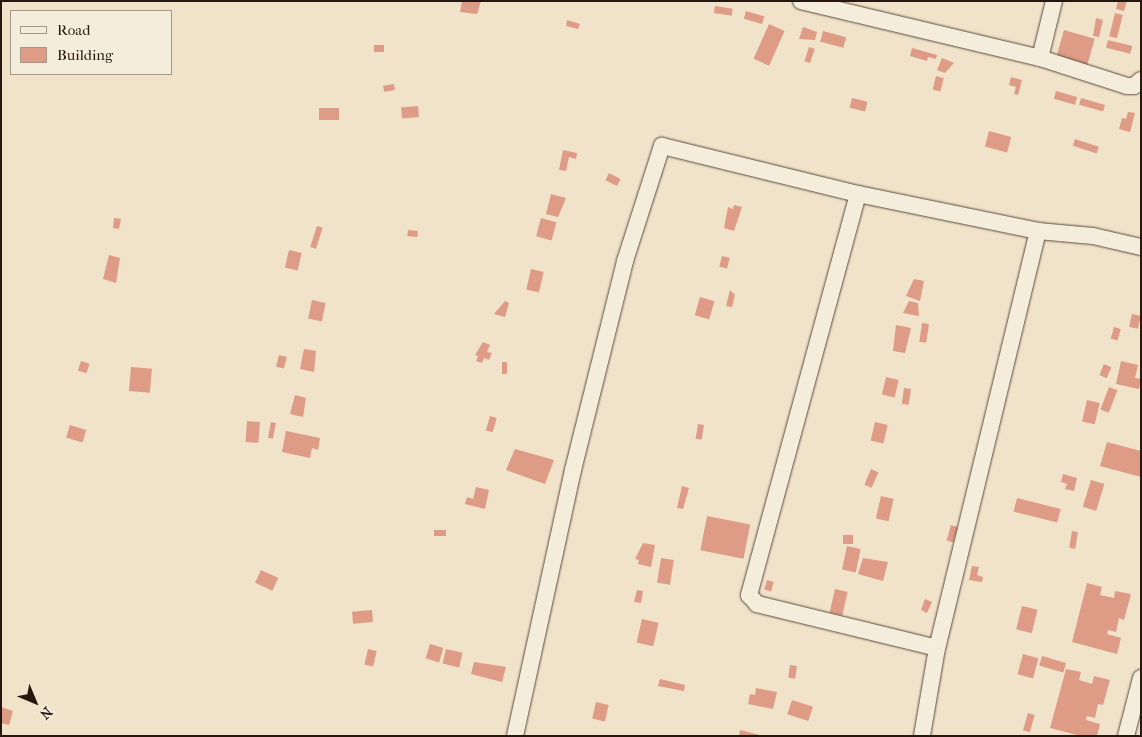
<!DOCTYPE html>
<style>
body{margin:0}
#map{position:relative;width:1142px;height:737px;overflow:hidden;background:#f0e3c9;font-family:"IM FELL French Canon",serif}
div>[style]{position:absolute}
.building>*{inset:0;background:#de9b85;transform-origin:0 0}
.roads{filter:drop-shadow(0 0 1px #584a3e) drop-shadow(0 0 1px #584a3e)}
.minor>*{height:16px;margin:-8px;padding:0 8px;transform-origin:8px;border-radius:8px;background:#f5eddc}
span{translate:-50% -50%;white-space:nowrap;text-align:center;line-height:1.15;-webkit-text-stroke:4px #f5eddc;paint-order:stroke}
.frame{position:absolute;inset:0;border:2px solid #26170f;pointer-events:none}
.legend{position:absolute;left:10px;top:10px;width:162px;height:65px;box-sizing:border-box;background:#f5eddc;border:1px solid #a2978a;margin:0;padding:6px 9px;list-style:none;font-size:15px;color:#26170f}
.legend li{display:flex;align-items:center;gap:10px;height:25px}
.legend b{width:25px;border:1px solid #a2978a}
.north{position:absolute;left:10px;top:677px;width:50px;height:50px;-webkit-text-stroke:4px #f5eddc;paint-order:stroke;rotate:135deg;font-size:14px;font-weight:700;line-height:20px;text-align:center;color:#26170f}
.north::after{content:'';display:block;margin:auto;width:18px;height:22px;background:#26170f;clip-path:polygon(50% 0,100% 100%,50% 72%,0 100%)}
</style>
<div id="map">
<div class="building">
<i style="clip-path:polygon(462px 1px,481px 1px,477px 14px,460px 12px)"></i>
<i style="clip-path:polygon(1118px 1px,1127px 1px,1124px 11px,1116px 9px)"></i>
<i style="left:715px;top:6px;width:18px;height:7px;rotate:9deg"></i>
<i style="left:746px;top:11px;width:19px;height:8px;rotate:16deg"></i>
<i style="left:1115px;top:13px;width:8px;height:24px;rotate:14deg"></i>
<i style="clip-path:polygon(1096px 18px,1103px 20px,1099px 37px,1093px 36px)"></i>
<i style="clip-path:polygon(567px 20px,580px 24px,578px 29px,566px 26px)"></i>
<i style="left:769px;top:24px;width:17px;height:38px;rotate:24deg"></i>
<i style="clip-path:polygon(803px 27px,817px 32px,815px 40px,799px 39px)"></i>
<i style="left:1064px;top:30px;width:32px;height:28px;rotate:16deg"></i>
<i style="left:823px;top:31px;width:24px;height:11px;rotate:15deg"></i>
<i style="left:1108px;top:40px;width:25px;height:8px;rotate:14deg"></i>
<i style="left:374px;top:45px;width:10px;height:7px"></i>
<i style="left:809px;top:47px;width:6px;height:15px;rotate:18deg"></i>
<i style="clip-path:polygon(912px 48px,937px 55px,936px 59px,928px 57px,927px 61px,910px 56px)"></i>
<i style="clip-path:polygon(942px 58px,954px 63px,945px 73px,937px 70px)"></i>
<i style="left:936px;top:76px;width:8px;height:14px;rotate:14deg"></i>
<i style="clip-path:polygon(1011px 77px,1022px 80px,1018px 95px,1014px 94px,1016px 87px,1009px 85px)"></i>
<i style="left:394px;top:84px;width:6px;height:11px;rotate:81deg"></i>
<i style="left:1056px;top:91px;width:22px;height:8px;rotate:16deg"></i>
<i style="left:852px;top:98px;width:16px;height:10px;rotate:14deg"></i>
<i style="left:1081px;top:98px;width:25px;height:7px;rotate:16deg"></i>
<i style="left:418px;top:106px;width:11px;height:17px;rotate:85deg"></i>
<i style="left:339px;top:108px;width:12px;height:20px;rotate:90deg"></i>
<i style="clip-path:polygon(1128px 112px,1135px 113px,1130px 132px,1119px 129px,1122px 118px,1126px 119px)"></i>
<i style="left:989px;top:131px;width:23px;height:16px;rotate:15deg"></i>
<i style="left:1075px;top:139px;width:25px;height:7px;rotate:18deg"></i>
<i style="clip-path:polygon(563px 150px,577px 153px,576px 159px,569px 157px,566px 171px,559px 170px)"></i>
<i style="left:609px;top:173px;width:13px;height:8px;rotate:27deg"></i>
<i style="clip-path:polygon(551px 194px,566px 198px,558px 217px,546px 214px)"></i>
<i style="clip-path:polygon(734px 205px,742px 207px,734px 231px,724px 228px,728px 207px,733px 209px)"></i>
<i style="clip-path:polygon(114px 218px,121px 219px,119px 229px,113px 228px)"></i>
<i style="left:541px;top:218px;width:16px;height:19px;rotate:15deg"></i>
<i style="left:317px;top:226px;width:6px;height:22px;rotate:18deg"></i>
<i style="left:408px;top:230px;width:10px;height:6px;rotate:6deg"></i>
<i style="left:289px;top:250px;width:13px;height:18px;rotate:13deg"></i>
<i style="clip-path:polygon(109px 255px,120px 258px,116px 283px,103px 279px)"></i>
<i style="left:722px;top:256px;width:8px;height:11px;rotate:14deg"></i>
<i style="left:531px;top:269px;width:13px;height:21px;rotate:13deg"></i>
<i style="clip-path:polygon(914px 279px,924px 281px,920px 301px,906px 296px)"></i>
<i style="clip-path:polygon(730px 290px,735px 295px,732px 307px,726px 306px)"></i>
<i style="left:700px;top:297px;width:15px;height:19px;rotate:16deg"></i>
<i style="left:312px;top:300px;width:14px;height:19px;rotate:12deg"></i>
<i style="clip-path:polygon(505px 301px,509px 303px,505px 317px,494px 314px)"></i>
<i style="clip-path:polygon(909px 301px,918px 303px,919px 316px,903px 313px)"></i>
<i style="left:1132px;top:314px;width:9px;height:13px;rotate:13deg"></i>
<i style="left:922px;top:323px;width:7px;height:19px;rotate:8deg"></i>
<i style="clip-path:polygon(896px 325px,911px 328px,905px 353px,893px 351px)"></i>
<i style="left:1114px;top:327px;width:7px;height:12px;rotate:16deg"></i>
<i style="clip-path:polygon(483px 342px,490px 345px,487px 352px,492px 353px,489px 360px,484px 358px,482px 363px,476px 361px,478px 356px,475px 355px)"></i>
<i style="clip-path:polygon(304px 349px,316px 351px,314px 372px,300px 369px)"></i>
<i style="left:279px;top:355px;width:8px;height:12px;rotate:14deg"></i>
<i style="left:81px;top:361px;width:9px;height:10px;rotate:18deg"></i>
<i style="clip-path:polygon(1121px 361px,1138px 365px,1135px 378px,1141px 379px,1139px 389px,1116px 384px)"></i>
<i style="left:502px;top:362px;width:5px;height:12px"></i>
<i style="left:1104px;top:364px;width:8px;height:12px;rotate:23deg"></i>
<i style="left:131px;top:367px;width:21px;height:24px;rotate:5deg"></i>
<i style="left:886px;top:377px;width:13px;height:18px;rotate:13deg"></i>
<i style="left:1109px;top:387px;width:9px;height:24px;rotate:21deg"></i>
<i style="left:904px;top:388px;width:7px;height:16px;rotate:8deg"></i>
<i style="clip-path:polygon(295px 395px,306px 398px,303px 417px,290px 414px)"></i>
<i style="left:1087px;top:400px;width:13px;height:22px;rotate:13deg"></i>
<i style="left:490px;top:416px;width:7px;height:15px;rotate:16deg"></i>
<i style="left:247px;top:421px;width:13px;height:21px;rotate:4deg"></i>
<i style="left:271px;top:422px;width:5px;height:16px;rotate:11deg"></i>
<i style="left:875px;top:422px;width:13px;height:19px;rotate:13deg"></i>
<i style="left:698px;top:424px;width:6px;height:15px;rotate:9deg"></i>
<i style="left:70px;top:425px;width:17px;height:13px;rotate:17deg"></i>
<i style="clip-path:polygon(286px 431px,320px 438px,318px 450px,312px 448px,310px 458px,282px 452px)"></i>
<i style="clip-path:polygon(1107px 442px,1141px 451px,1141px 477px,1100px 466px)"></i>
<i style="clip-path:polygon(515px 449px,554px 460px,545px 484px,506px 470px)"></i>
<i style="left:871px;top:469px;width:8px;height:17px;rotate:23deg"></i>
<i style="clip-path:polygon(1063px 474px,1077px 478px,1074px 491px,1065px 489px,1067px 484px,1061px 482px)"></i>
<i style="left:1091px;top:480px;width:14px;height:28px;rotate:17deg"></i>
<i style="clip-path:polygon(682px 486px,689px 488px,683px 509px,677px 508px)"></i>
<i style="clip-path:polygon(476px 487px,489px 490px,485px 509px,465px 504px,467px 497px,473px 499px)"></i>
<i style="left:881px;top:496px;width:13px;height:23px;rotate:13deg"></i>
<i style="left:1017px;top:498px;width:45px;height:14px;rotate:14deg"></i>
<i style="left:707px;top:516px;width:44px;height:35px;rotate:11deg"></i>
<i style="left:951px;top:525px;width:7px;height:16px;rotate:16deg"></i>
<i style="left:434px;top:530px;width:12px;height:6px"></i>
<i style="left:1072px;top:531px;width:6px;height:17px;rotate:9deg"></i>
<i style="left:843px;top:535px;width:10px;height:9px"></i>
<i style="clip-path:polygon(643px 543px,655px 545px,651px 567px,638px 564px,639px 560px,635px 559px)"></i>
<i style="left:847px;top:546px;width:14px;height:24px;rotate:12deg"></i>
<i style="left:661px;top:558px;width:13px;height:25px;rotate:9deg"></i>
<i style="clip-path:polygon(863px 558px,888px 562px,883px 581px,858px 574px)"></i>
<i style="clip-path:polygon(972px 566px,979px 567px,977px 575px,983px 577px,982px 582px,969px 580px)"></i>
<i style="left:261px;top:570px;width:19px;height:14px;rotate:25deg"></i>
<i style="left:767px;top:580px;width:7px;height:10px;rotate:16deg"></i>
<i style="clip-path:polygon(1087px 583px,1102px 587px,1100px 595px,1114px 598px,1115px 591px,1131px 594px,1124px 620px,1119px 618px,1116px 632px,1108px 630px,1107px 634px,1121px 638px,1117px 654px,1072px 642px)"></i>
<i style="left:835px;top:589px;width:13px;height:24px;rotate:13deg"></i>
<i style="clip-path:polygon(637px 590px,643px 591px,641px 603px,634px 602px)"></i>
<i style="clip-path:polygon(925px 599px,932px 602px,927px 613px,921px 610px)"></i>
<i style="left:1022px;top:606px;width:16px;height:24px;rotate:14deg"></i>
<i style="left:372px;top:610px;width:12px;height:20px;rotate:85deg"></i>
<i style="left:642px;top:619px;width:17px;height:24px;rotate:13deg"></i>
<i style="left:430px;top:644px;width:14px;height:15px;rotate:17deg"></i>
<i style="left:368px;top:649px;width:9px;height:16px;rotate:13deg"></i>
<i style="left:446px;top:649px;width:17px;height:15px;rotate:13deg"></i>
<i style="left:1023px;top:654px;width:16px;height:21px;rotate:15deg"></i>
<i style="left:1042px;top:656px;width:25px;height:10px;rotate:16deg"></i>
<i style="clip-path:polygon(474px 662px,506px 667px,502px 682px,471px 674px)"></i>
<i style="left:790px;top:665px;width:7px;height:13px;rotate:8deg"></i>
<i style="clip-path:polygon(1066px 669px,1081px 672px,1079px 680px,1092px 684px,1094px 676px,1110px 680px,1103px 705px,1098px 704px,1095px 718px,1087px 716px,1086px 720px,1100px 724px,1097px 736px,1081px 736px,1050px 728px)"></i>
<i style="clip-path:polygon(660px 679px,685px 685px,684px 691px,658px 686px)"></i>
<i style="clip-path:polygon(756px 688px,777px 692px,773px 709px,748px 704px,750px 694px,755px 695px)"></i>
<i style="left:792px;top:700px;width:22px;height:15px;rotate:18deg"></i>
<i style="left:596px;top:702px;width:13px;height:17px;rotate:13deg"></i>
<i style="clip-path:polygon(1px 707px,13px 711px,9px 725px,1px 723px)"></i>
<i style="left:1028px;top:713px;width:7px;height:18px;rotate:16deg"></i>
<i style="clip-path:polygon(740px 730px,760px 735px,760px 736px,739px 736px)"></i>
</div>
<div class="roads">
<div class="minor">
<i style="left:801px;top:1px;width:246px;rotate:13.4deg"></i>
<i style="left:1040px;top:58px;width:91px;rotate:17.8deg"></i>
<i style="left:1127px;top:86px;width:7px"></i>
<i style="left:1134px;top:86px;width:9px;rotate:-41deg"></i>
<i style="left:1040px;top:58px;width:59px;rotate:-76.2deg"></i>
<i style="left:858px;top:194px;width:416px;rotate:105.2deg"></i>
<i style="left:749px;top:595px;width:12px;rotate:48deg"></i>
<i style="left:757px;top:604px;width:185px;rotate:13.7deg"></i>
<i style="left:1038px;top:231px;width:55px;rotate:5.2deg"></i>
<i style="left:1093px;top:236px;width:49px;rotate:12.9deg"></i>
<i style="left:515px;top:736px;width:272px;rotate:-77.7deg"></i>
<i style="left:573px;top:470px;width:215px;rotate:-76deg"></i>
<i style="left:625px;top:261px;width:121px;rotate:-72.2deg"></i>
<i style="left:662px;top:146px;width:202px;rotate:13.8deg"></i>
<i style="left:858px;top:194px;width:184px;rotate:11.6deg"></i>
<i style="left:1038px;top:231px;width:429px;rotate:103.6deg"></i>
<i style="left:937px;top:648px;width:89px;rotate:99.7deg"></i>
<i style="left:1126px;top:736px;width:60px;rotate:-75.5deg"></i>
</div>
</div>
<div class="frame"></div>
<ul class="legend">
<li><b style="height:6px;background:#f5eddc"></b>Road</li>
<li><b style="height:14px;background:#de9b85"></b>Building</li>
</ul>
<div class="north">N</div>
</div>
